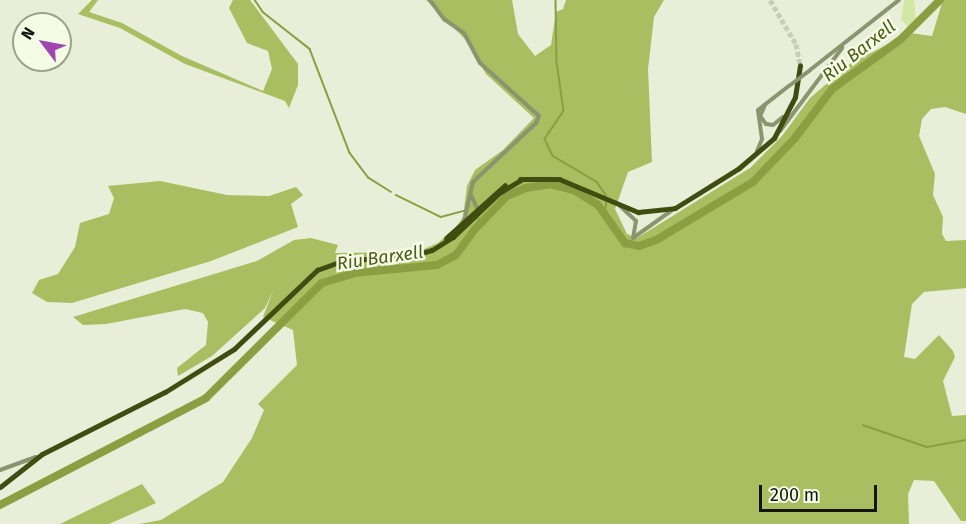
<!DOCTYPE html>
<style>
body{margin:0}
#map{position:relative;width:966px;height:524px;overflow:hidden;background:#e8eed8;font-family:"Fira Sans",sans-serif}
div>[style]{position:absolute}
.green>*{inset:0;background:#d5e7a4}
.forest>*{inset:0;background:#a8be61}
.stream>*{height:1.5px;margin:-0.75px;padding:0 0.75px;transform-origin:0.75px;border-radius:0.75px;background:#8b9f42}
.river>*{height:8px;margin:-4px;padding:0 4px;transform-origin:4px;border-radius:4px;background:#8b9f42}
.major-tunnel>*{height:5px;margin-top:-2.5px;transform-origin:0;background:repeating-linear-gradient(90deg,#c8cdba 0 5px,transparent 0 7.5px)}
.minor>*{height:4px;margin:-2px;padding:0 2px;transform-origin:2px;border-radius:2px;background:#8a956f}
.major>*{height:5px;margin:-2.5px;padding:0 2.5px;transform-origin:2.5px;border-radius:2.5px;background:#404c10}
.minor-bridge>*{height:4px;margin:-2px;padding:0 2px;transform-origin:2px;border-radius:2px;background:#8a956f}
span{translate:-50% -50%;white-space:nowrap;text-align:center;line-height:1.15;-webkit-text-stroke:5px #f5fce5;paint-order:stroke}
.water-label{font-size:18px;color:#4e5b19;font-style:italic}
.north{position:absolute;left:12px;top:12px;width:60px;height:60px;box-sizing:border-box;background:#f5fce5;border:2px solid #9ba08f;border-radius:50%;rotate:302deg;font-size:16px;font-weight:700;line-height:24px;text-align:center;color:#13150e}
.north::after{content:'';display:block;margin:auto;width:21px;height:27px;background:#a046b1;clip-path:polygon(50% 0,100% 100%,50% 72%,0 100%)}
.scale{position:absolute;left:759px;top:485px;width:118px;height:27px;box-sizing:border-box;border:3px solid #13150e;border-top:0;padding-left:8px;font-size:18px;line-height:21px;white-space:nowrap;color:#13150e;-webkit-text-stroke:4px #f5fce5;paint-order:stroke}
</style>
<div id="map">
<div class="green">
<i style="clip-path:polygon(904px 0,914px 0,916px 21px,908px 27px,901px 19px)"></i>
</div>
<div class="forest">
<i style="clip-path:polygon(92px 0,98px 0,89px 12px,122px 23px,182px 56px,263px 91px,272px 69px,268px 51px,247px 43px,229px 8px,233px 0,250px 0,298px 64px,298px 85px,289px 108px,285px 101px,185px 64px,120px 28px,78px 14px)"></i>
<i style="clip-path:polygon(426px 0,512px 0,518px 34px,535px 56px,551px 45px,556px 12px,563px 9px,566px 0,664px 0,654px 17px,648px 69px,652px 162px,628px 172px,615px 209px,627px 234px,637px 238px,750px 168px,782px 136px,810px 98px,851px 63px,910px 33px,932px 36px,943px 0,966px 0,966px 114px,945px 107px,931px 109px,922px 119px,919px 136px,935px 174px,933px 195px,943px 217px,942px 234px,946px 241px,966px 240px,966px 288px,924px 292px,912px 304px,904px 357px,915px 359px,939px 335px,953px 351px,955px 357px,943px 381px,952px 416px,966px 415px,966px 521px,961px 521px,934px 481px,914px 480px,908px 494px,909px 524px,139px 524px,161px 520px,223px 482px,252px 438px,264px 410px,258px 404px,297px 365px,293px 330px,263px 317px,273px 291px,265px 308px,212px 356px,178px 376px,177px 368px,206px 345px,208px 322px,203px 313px,185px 309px,106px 324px,83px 325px,73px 317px,257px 261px,294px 240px,311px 238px,338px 245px,335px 253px,417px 252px,438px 243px,456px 227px,463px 217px,467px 186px,475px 170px,503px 150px,534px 118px,486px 74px,465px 39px)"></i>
<i style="clip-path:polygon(160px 181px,227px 195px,269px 196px,296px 187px,303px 195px,291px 204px,298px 227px,211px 261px,72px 303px,47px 302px,32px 293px,39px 280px,58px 274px,75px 247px,80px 223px,109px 214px,114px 198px,108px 186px)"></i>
<i style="clip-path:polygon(142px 484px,156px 503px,109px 524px,60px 524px)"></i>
</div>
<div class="stream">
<i style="left:255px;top:0;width:14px;rotate:56deg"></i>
<i style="left:263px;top:12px;width:60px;rotate:38.2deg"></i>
<i style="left:310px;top:49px;width:111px;rotate:69deg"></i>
<i style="left:350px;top:153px;width:31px;rotate:53deg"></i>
<i style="left:369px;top:178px;width:26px;rotate:32deg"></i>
<i style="left:556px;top:0;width:62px;rotate:89.1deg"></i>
<i style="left:557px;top:62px;width:49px;rotate:81.9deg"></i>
<i style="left:564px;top:111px;width:34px;rotate:124deg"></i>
<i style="left:545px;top:139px;width:19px;rotate:65deg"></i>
<i style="left:553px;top:156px;width:51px;rotate:30.6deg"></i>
<i style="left:597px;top:182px;width:16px;rotate:55deg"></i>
<i style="left:396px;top:195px;width:50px;rotate:26.1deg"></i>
<i style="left:441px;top:217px;width:24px;rotate:-15deg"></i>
<i style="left:605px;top:213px;width:10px;rotate:-84deg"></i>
<i style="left:475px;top:217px;width:8px;rotate:30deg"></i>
<i style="left:863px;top:425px;width:68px;rotate:19deg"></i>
<i style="left:927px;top:447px;width:40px;rotate:-10deg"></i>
</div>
<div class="river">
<i style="left:0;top:505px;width:232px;rotate:-27.4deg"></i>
<i style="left:206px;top:398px;width:163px;rotate:-44.8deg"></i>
<i style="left:322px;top:283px;width:34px;rotate:-17deg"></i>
<i style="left:354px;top:273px;width:83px;rotate:-5.5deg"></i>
<i style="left:437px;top:265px;width:21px;rotate:-28deg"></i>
<i style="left:456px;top:255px;width:32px;rotate:-54deg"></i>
<i style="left:475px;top:229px;width:46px;rotate:-45.9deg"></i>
<i style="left:507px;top:196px;width:21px;rotate:-23deg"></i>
<i style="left:526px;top:188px;width:24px;rotate:-9deg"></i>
<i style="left:550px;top:184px;width:25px;rotate:14deg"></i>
<i style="left:574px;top:190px;width:28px;rotate:32deg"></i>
<i style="left:598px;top:205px;width:47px;rotate:54.6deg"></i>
<i style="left:625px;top:243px;width:14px;rotate:12deg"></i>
<i style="left:639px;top:246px;width:20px;rotate:-20deg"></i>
<i style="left:658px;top:239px;width:111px;rotate:-31deg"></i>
<i style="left:753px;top:182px;width:61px;rotate:-46.3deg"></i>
<i style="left:795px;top:138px;width:61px;rotate:-52.9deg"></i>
<i style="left:832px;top:89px;width:85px;rotate:-35.9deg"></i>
<i style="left:901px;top:39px;width:55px;rotate:-45deg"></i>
</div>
<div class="major-tunnel">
<i style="left:770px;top:0;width:51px;rotate:59.4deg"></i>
<i style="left:796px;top:44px;width:21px;rotate:79deg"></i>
</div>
<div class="minor">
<i style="left:430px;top:0;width:24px;rotate:54deg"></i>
<i style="left:444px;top:19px;width:24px;rotate:35deg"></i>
<i style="left:464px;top:33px;width:34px;rotate:62deg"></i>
<i style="left:480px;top:63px;width:79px;rotate:41.9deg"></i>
<i style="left:539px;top:116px;width:8px;rotate:113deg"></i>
<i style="left:536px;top:123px;width:86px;rotate:136.9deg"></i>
<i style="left:473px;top:182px;width:40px;rotate:103deg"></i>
<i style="left:810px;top:70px;width:113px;rotate:-38.2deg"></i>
<i style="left:765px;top:105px;width:12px;rotate:114deg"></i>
<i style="left:760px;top:116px;width:10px;rotate:53deg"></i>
<i style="left:766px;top:124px;width:7px;rotate:8deg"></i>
<i style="left:773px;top:125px;width:13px;rotate:-39deg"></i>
<i style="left:780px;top:131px;width:104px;rotate:-53.2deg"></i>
<i style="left:757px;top:151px;width:13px;rotate:-67deg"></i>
<i style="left:762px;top:139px;width:29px;rotate:-98deg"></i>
<i style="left:758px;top:110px;width:39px;rotate:-38deg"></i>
<i style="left:471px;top:195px;width:14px;rotate:65deg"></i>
<i style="left:620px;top:206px;width:22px;rotate:43deg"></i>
<i style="left:636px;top:221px;width:17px;rotate:100deg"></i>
<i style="left:633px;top:238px;width:52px;rotate:-35.5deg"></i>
<i style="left:0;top:470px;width:38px;rotate:-20deg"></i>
</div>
<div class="major">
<i style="left:520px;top:179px;width:39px"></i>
<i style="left:559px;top:179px;width:86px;rotate:22.7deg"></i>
<i style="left:638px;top:212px;width:37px;rotate:-6deg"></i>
<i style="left:675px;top:208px;width:75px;rotate:-32deg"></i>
<i style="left:739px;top:168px;width:46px;rotate:-40.6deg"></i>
<i style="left:774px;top:138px;width:46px;rotate:-62.9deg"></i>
<i style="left:795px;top:97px;width:32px;rotate:-81deg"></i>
<i style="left:446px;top:238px;width:79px;rotate:-41.9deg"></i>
<i style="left:0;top:487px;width:53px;rotate:-38.2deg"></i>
<i style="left:42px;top:454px;width:138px;rotate:-26.8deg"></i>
<i style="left:165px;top:392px;width:81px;rotate:-31.9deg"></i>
<i style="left:234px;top:349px;width:115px;rotate:-43.6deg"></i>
<i style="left:317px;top:270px;width:30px;rotate:-20deg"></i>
<i style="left:345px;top:260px;width:64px;rotate:-2.7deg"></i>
<i style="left:409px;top:257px;width:24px;rotate:-17deg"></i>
<i style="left:432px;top:250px;width:25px;rotate:-32deg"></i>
<i style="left:453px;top:237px;width:64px;rotate:-43.7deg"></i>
<i style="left:499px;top:193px;width:27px;rotate:-31deg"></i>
</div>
<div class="minor-bridge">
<i style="left:789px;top:86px;width:26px;rotate:-37deg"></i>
</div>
<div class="water-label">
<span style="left:859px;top:51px;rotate:-38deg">Riu Barxell</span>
<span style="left:380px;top:258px;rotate:-8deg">Riu Barxell</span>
</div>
<div class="north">N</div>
<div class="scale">200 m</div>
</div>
